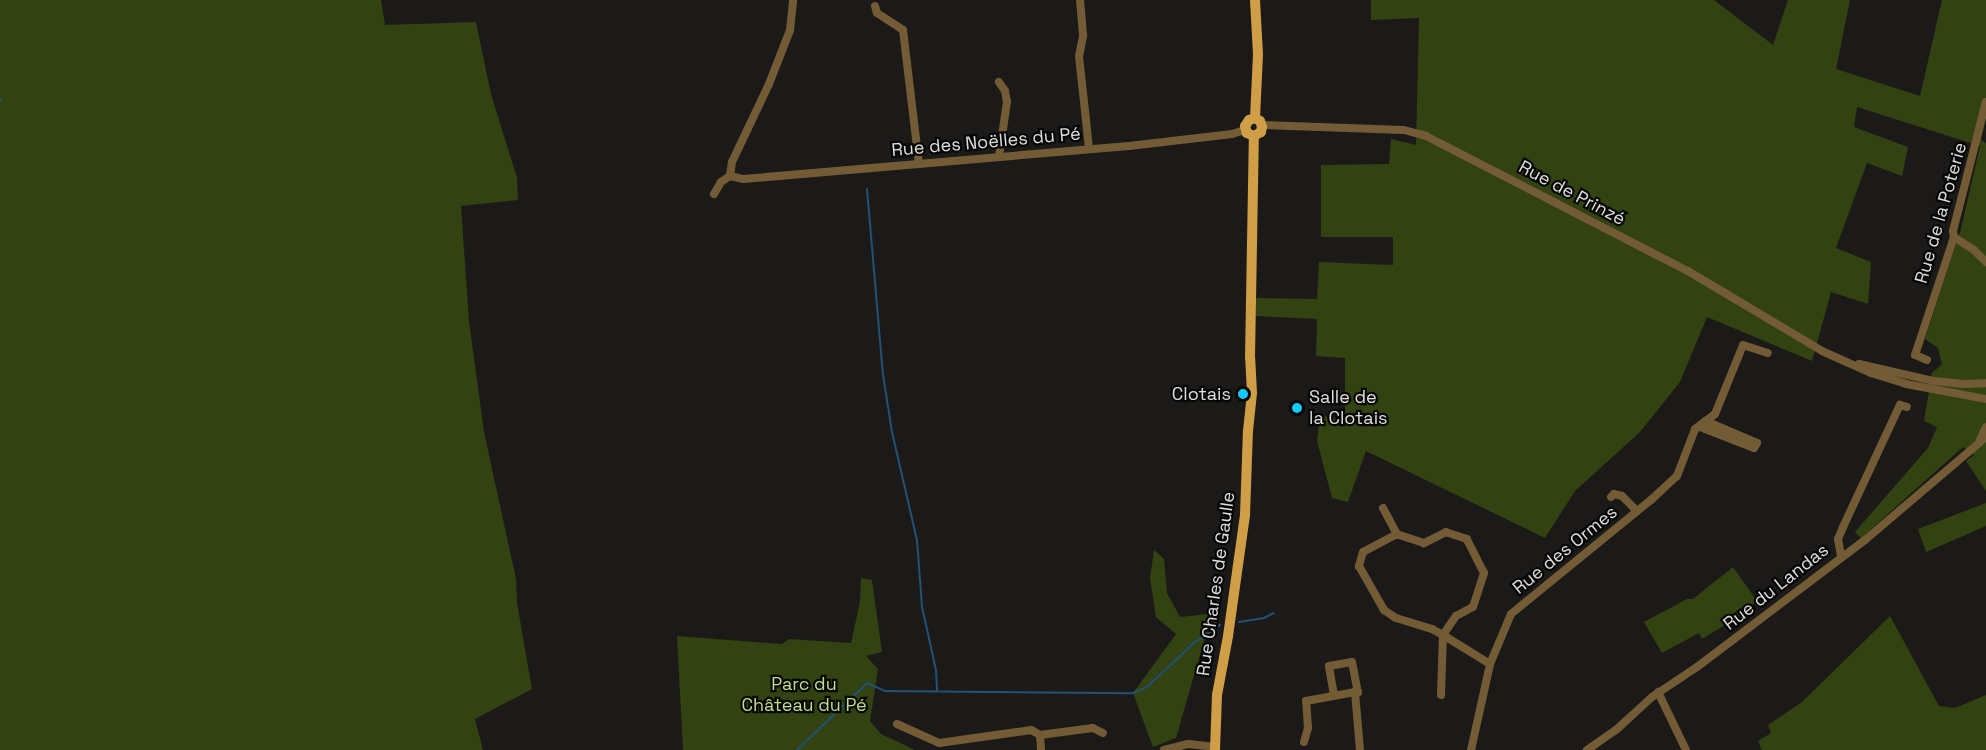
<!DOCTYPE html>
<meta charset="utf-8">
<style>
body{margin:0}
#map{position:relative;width:1986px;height:750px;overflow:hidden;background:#1c1a19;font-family:"Space Grotesk",sans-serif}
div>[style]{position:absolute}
.green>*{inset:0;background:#324211}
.stream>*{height:2px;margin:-1px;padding:0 1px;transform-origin:1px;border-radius:1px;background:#225176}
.minor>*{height:8px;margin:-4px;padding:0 4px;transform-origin:4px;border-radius:4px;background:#735c35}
.major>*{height:10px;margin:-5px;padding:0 5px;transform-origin:5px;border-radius:5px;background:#cf9e46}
.dots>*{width:16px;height:16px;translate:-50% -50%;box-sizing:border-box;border:3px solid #060605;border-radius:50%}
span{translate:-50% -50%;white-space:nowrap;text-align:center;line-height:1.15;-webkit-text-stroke:4.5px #060605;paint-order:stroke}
.street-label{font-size:18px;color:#e0dedd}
.poi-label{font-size:18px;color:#e0dedd}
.right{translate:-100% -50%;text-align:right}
.left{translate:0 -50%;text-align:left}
.park-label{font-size:18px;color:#c0de8d}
</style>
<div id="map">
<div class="green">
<i style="clip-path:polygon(0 0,381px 0,385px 25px,476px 22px,491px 94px,517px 178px,518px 200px,461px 206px,469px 321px,484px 432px,516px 579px,517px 603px,532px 689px,475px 719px,483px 750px,0 750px)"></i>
<i style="clip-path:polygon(1371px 0,1714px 0,1773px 45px,1788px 0,1850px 0,1836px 69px,1920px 96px,1942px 0,1986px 0,1986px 118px,1981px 140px,1986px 143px,1986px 491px,1966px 461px,1974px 455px,1963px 447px,1861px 538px,1855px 532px,1928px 448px,1937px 427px,1924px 421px,1932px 373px,1942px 364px,1938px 348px,1925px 339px,1961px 229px,1980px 146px,1857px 107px,1854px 127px,1908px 147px,1902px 176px,1867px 163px,1836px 248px,1871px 262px,1868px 304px,1831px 292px,1812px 361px,1707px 317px,1680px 382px,1640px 432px,1575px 491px,1545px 538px,1366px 451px,1348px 502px,1332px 498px,1317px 441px,1320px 416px,1345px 419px,1345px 358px,1316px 356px,1317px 319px,1256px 316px,1256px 298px,1317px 299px,1319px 262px,1393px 265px,1393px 237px,1321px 237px,1321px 165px,1389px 164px,1391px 139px,1416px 145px,1419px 18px,1371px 20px)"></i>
<i style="clip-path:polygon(1986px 503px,1986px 526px,1926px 552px,1918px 529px)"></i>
<i style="clip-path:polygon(1154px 550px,1164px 559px,1167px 593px,1180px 617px,1218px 613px,1217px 628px,1206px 634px,1176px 738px,1153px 747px,1133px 693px,1176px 634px,1156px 617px,1150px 578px)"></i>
<i style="clip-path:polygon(1733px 567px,1757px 601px,1735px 619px,1702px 639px,1699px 633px,1662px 653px,1644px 622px,1687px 599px,1693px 599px)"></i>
<i style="clip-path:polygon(861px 578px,872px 580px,882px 652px,866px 656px,878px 669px,870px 721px,881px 734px,915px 750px,683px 750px,677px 636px,782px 644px,789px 639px,851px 643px,860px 602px)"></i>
<i style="clip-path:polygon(1890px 616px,1939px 706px,1955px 708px,1986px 695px,1986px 750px,1762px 750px,1758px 741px,1771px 733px,1768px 725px,1802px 702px)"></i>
</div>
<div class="stream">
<i style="left:0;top:100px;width:1px"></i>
<i style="left:867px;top:189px;width:187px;rotate:85.1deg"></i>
<i style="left:883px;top:375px;width:58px;rotate:81deg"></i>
<i style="left:892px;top:432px;width:111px;rotate:77deg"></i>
<i style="left:917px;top:540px;width:67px;rotate:85.7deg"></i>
<i style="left:922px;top:607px;width:65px;rotate:77.5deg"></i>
<i style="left:936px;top:670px;width:21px;rotate:87deg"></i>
<i style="left:1239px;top:622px;width:25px;rotate:-9deg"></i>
<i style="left:1264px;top:618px;width:11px;rotate:-27deg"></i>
<i style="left:797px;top:750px;width:97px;rotate:-43.7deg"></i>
<i style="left:867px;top:683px;width:20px;rotate:24deg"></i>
<i style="left:885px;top:691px;width:248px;rotate:0.5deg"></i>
<i style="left:1133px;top:693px;width:15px;rotate:-23deg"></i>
<i style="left:1147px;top:687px;width:64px;rotate:-43.1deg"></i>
<i style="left:1194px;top:643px;width:32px;rotate:-35deg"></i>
</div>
<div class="minor">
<i style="left:1080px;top:0;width:36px;rotate:85deg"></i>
<i style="left:1083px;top:36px;width:20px;rotate:101deg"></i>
<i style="left:1079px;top:56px;width:93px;rotate:83.8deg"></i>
<i style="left:875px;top:6px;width:7px;rotate:74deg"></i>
<i style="left:877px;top:13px;width:31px;rotate:33deg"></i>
<i style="left:903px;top:30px;width:135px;rotate:83.2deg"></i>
<i style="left:1262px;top:125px;width:142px;rotate:2deg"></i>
<i style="left:1404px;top:130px;width:23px;rotate:15deg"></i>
<i style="left:1426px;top:136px;width:295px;rotate:27.3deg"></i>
<i style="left:1688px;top:271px;width:156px;rotate:30.8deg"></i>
<i style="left:1822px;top:351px;width:54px;rotate:24.2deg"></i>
<i style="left:1871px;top:373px;width:37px;rotate:17deg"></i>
<i style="left:1906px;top:384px;width:81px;rotate:10.6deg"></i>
<i style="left:999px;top:156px;width:55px;rotate:-81.6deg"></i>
<i style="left:1007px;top:102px;width:11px;rotate:-100deg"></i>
<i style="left:1005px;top:91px;width:11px;rotate:-124deg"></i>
<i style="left:730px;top:176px;width:13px;rotate:13deg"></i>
<i style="left:743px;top:179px;width:387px;rotate:-4.9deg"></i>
<i style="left:1129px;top:146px;width:104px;rotate:-6.6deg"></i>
<i style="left:1232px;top:134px;width:14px;rotate:-17deg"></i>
<i style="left:730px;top:176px;width:14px;rotate:-82deg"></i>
<i style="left:732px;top:162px;width:86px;rotate:-64.6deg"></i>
<i style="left:769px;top:84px;width:58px;rotate:-68.7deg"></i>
<i style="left:790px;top:30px;width:30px;rotate:-84deg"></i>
<i style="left:714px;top:194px;width:14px;rotate:-60deg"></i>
<i style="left:721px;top:182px;width:11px;rotate:-34deg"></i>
<i style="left:1954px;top:237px;width:24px;rotate:33deg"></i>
<i style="left:1974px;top:250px;width:17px;rotate:45deg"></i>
<i style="left:1927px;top:360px;width:13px;rotate:-157deg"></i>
<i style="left:1915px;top:355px;width:124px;rotate:-71.7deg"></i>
<i style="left:1954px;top:237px;width:6px;rotate:-99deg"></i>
<i style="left:1953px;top:231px;width:133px;rotate:-75.7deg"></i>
<i style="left:1859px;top:364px;width:77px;rotate:12.8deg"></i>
<i style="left:1934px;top:381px;width:29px;rotate:6deg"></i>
<i style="left:1963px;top:384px;width:23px;rotate:-2deg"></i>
<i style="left:1700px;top:427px;width:58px;rotate:21.3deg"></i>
<i style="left:1754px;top:448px;width:6px;rotate:-59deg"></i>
<i style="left:1757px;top:443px;width:56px;rotate:-156.7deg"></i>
<i style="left:1980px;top:440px;width:14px;rotate:-65deg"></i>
<i style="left:1611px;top:497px;width:4px;rotate:-45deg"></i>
<i style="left:1614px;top:494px;width:8px;rotate:14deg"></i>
<i style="left:1622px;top:496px;width:21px;rotate:45deg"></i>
<i style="left:1383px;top:508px;width:30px;rotate:62deg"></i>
<i style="left:1841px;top:556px;width:17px;rotate:-100deg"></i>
<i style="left:1838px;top:539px;width:13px;rotate:-67deg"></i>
<i style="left:1843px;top:527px;width:135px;rotate:-65deg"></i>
<i style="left:1900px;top:405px;width:7px;rotate:16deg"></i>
<i style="left:1658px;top:692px;width:64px;rotate:64.2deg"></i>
<i style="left:1334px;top:695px;width:29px;rotate:-100deg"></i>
<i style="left:1329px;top:666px;width:23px;rotate:-10deg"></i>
<i style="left:1352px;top:662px;width:31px;rotate:79deg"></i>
<i style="left:1358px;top:692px;width:3px;rotate:180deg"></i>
<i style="left:1441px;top:695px;width:60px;rotate:-88.1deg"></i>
<i style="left:1443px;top:635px;width:23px;rotate:-56deg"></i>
<i style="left:1456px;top:616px;width:19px;rotate:-28deg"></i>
<i style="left:1473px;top:607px;width:36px;rotate:-72deg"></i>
<i style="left:1484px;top:573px;width:38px;rotate:-117deg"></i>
<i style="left:1467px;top:539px;width:22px;rotate:-162deg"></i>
<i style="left:1446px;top:532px;width:25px;rotate:153deg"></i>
<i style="left:1424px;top:543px;width:28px;rotate:-162deg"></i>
<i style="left:1397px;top:534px;width:38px;rotate:152deg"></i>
<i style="left:1363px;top:552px;width:15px;rotate:106deg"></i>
<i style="left:1359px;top:566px;width:51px;rotate:60.4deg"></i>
<i style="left:1384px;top:610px;width:14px;rotate:34deg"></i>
<i style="left:1396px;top:618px;width:38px;rotate:17deg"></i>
<i style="left:1432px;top:629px;width:13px;rotate:29deg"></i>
<i style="left:1443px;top:635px;width:55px;rotate:31.7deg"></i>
<i style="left:897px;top:724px;width:46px;rotate:24.3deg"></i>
<i style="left:939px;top:743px;width:93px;rotate:-8deg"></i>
<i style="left:1031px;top:730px;width:10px;rotate:29deg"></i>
<i style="left:1040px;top:735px;width:15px;rotate:86deg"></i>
<i style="left:1040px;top:735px;width:53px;rotate:-7.5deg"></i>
<i style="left:1093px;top:728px;width:11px;rotate:27deg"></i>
<i style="left:1304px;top:742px;width:15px;rotate:-74deg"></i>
<i style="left:1308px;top:728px;width:27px;rotate:-94deg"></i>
<i style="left:1306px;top:701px;width:50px;rotate:-10.4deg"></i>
<i style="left:1355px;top:692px;width:58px;rotate:85.1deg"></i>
<i style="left:1164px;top:750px;width:25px;rotate:-14deg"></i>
<i style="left:1188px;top:744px;width:28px;rotate:6deg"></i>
<i style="left:1471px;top:750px;width:88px;rotate:-77.5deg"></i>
<i style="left:1490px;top:664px;width:54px;rotate:-67.2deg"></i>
<i style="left:1511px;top:614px;width:181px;rotate:-39.2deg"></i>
<i style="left:1651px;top:500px;width:35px;rotate:-43deg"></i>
<i style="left:1677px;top:476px;width:50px;rotate:-69deg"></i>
<i style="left:1695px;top:429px;width:25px;rotate:-37deg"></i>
<i style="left:1715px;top:414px;width:74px;rotate:-67.9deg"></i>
<i style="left:1743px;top:345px;width:26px;rotate:18deg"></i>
<i style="left:1587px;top:750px;width:35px;rotate:-35deg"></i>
<i style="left:1616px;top:730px;width:49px;rotate:-42.5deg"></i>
<i style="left:1652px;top:697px;width:54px;rotate:-33.7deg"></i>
<i style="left:1697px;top:667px;width:211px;rotate:-37.1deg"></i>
<i style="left:1865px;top:540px;width:159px;rotate:-40.4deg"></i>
</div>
<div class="major">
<i style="left:1255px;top:118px;width:64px;rotate:-87.3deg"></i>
<i style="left:1258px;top:54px;width:54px;rotate:-93.2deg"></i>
<i style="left:1254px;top:136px;width:8px;rotate:-157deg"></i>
<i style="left:1247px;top:133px;width:7px;rotate:-106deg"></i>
<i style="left:1245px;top:126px;width:7px;rotate:-56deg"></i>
<i style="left:1249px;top:120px;width:6px;rotate:-18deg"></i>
<i style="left:1254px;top:136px;width:8px;rotate:-30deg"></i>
<i style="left:1261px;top:132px;width:5px;rotate:-79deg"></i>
<i style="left:1262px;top:127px;width:6px;rotate:-108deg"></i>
<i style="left:1260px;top:121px;width:6px;rotate:-149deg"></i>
<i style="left:1215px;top:750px;width:55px;rotate:-87.9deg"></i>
<i style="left:1217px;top:695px;width:60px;rotate:-79.4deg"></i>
<i style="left:1228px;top:636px;width:122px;rotate:-82deg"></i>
<i style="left:1245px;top:515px;width:84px;rotate:-88deg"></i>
<i style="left:1248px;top:431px;width:38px;rotate:-84deg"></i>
<i style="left:1252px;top:393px;width:35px;rotate:-93deg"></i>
<i style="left:1250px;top:358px;width:222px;rotate:-89deg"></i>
</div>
<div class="dots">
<i style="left:1243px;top:394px;background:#11cafa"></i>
<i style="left:1297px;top:408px;background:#11cafa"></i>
</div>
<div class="street-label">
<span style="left:986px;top:142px;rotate:-5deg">Rue des Noëlles du Pé</span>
<span style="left:1572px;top:193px;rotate:28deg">Rue de Prinzé</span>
<span style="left:1941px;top:213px;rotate:-74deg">Rue de la Poterie</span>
<span style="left:1565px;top:550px;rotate:-39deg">Rue des Ormes</span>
<span style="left:1216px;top:584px;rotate:-82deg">Rue Charles de Gaulle</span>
<span style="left:1776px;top:587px;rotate:-38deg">Rue du Landas</span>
</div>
<div class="poi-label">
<span class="right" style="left:1231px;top:394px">Clotais</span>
<span class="left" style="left:1309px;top:408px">Salle de<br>la Clotais</span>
</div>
<div class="park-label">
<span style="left:804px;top:695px">Parc du<br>Château du Pé</span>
</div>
</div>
